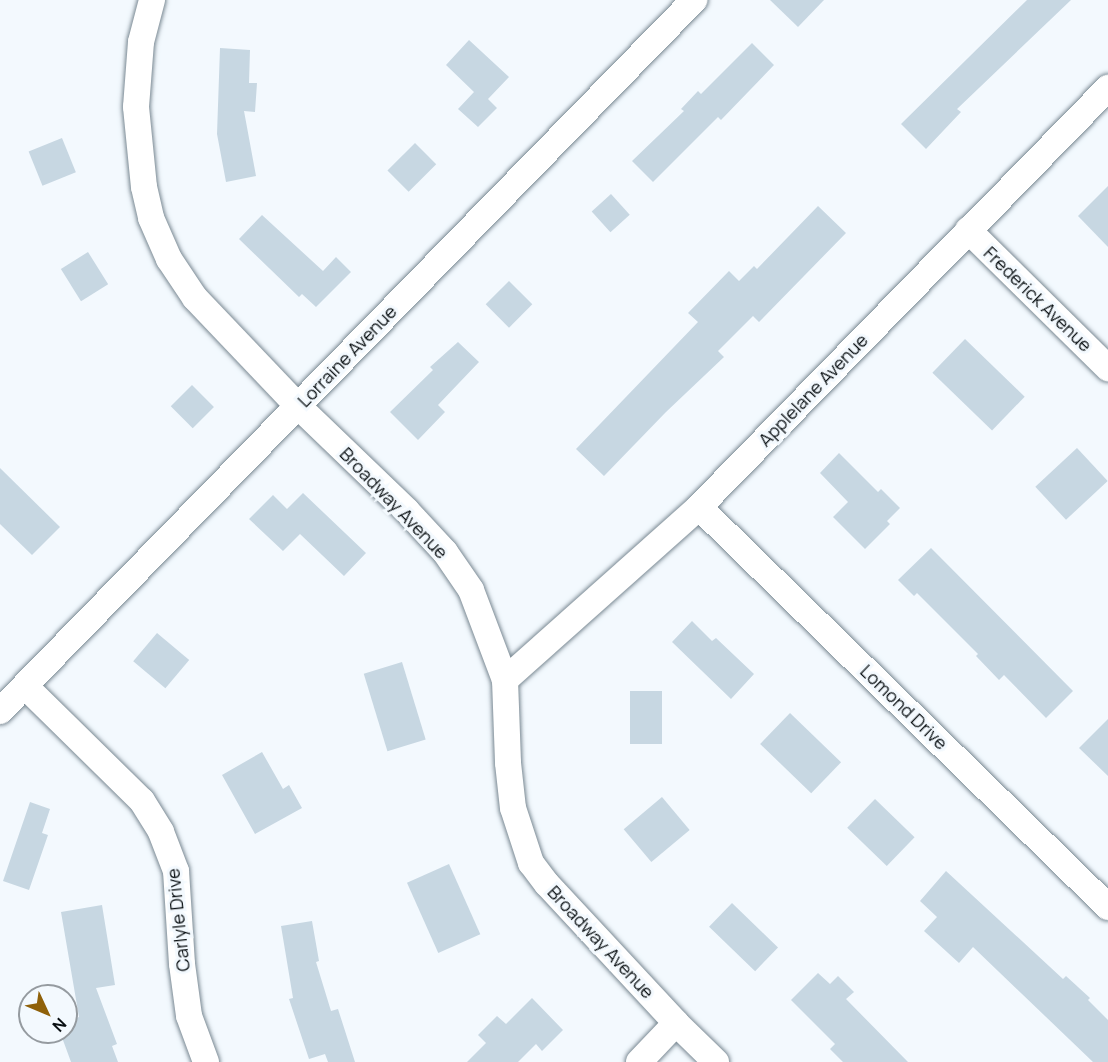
<!DOCTYPE html>
<style>
body{margin:0}
#map{position:relative;width:1108px;height:1062px;overflow:hidden;background:#f3f9fe;font-family:Manrope,sans-serif}
div>[style]{position:absolute}
.building>*{inset:0;background:#c7d7e2;transform-origin:0 0}
.roads{filter:drop-shadow(0 0 2px #7a8993) drop-shadow(0 0 2px #7a8993)}
.minor>*{height:26px;margin:-13px;padding:0 13px;transform-origin:13px;border-radius:13px;background:#fff}
span{translate:-50% -50%;white-space:nowrap;text-align:center;line-height:1.15;-webkit-text-stroke:6px #f3f9fe;paint-order:stroke}
.street-label{font-size:18px;color:#090f12}
.north{position:absolute;left:18px;top:984px;width:60px;height:60px;box-sizing:border-box;background:#f3f9fe;border:2px solid #959ba0;border-radius:50%;rotate:134deg;font-size:16px;font-weight:700;line-height:24px;text-align:center;color:#090f12}
.north::after{content:'';display:block;margin:auto;width:21px;height:27px;background:#8f610a;clip-path:polygon(50% 0,100% 100%,50% 72%,0 100%)}
</style>
<div id="map">
<div class="building">
<i style="clip-path:polygon(770px 0,824px 0,798px 27px)"></i>
<i style="clip-path:polygon(1027px 0,1071px 0,957px 109px,961px 112px,926px 149px,901px 124px)"></i>
<i style="clip-path:polygon(469px 40px,509px 77px,488px 99px,497px 108px,478px 127px,458px 109px,474px 92px,446px 65px)"></i>
<i style="clip-path:polygon(752px 43px,774px 65px,721px 120px,718px 117px,653px 182px,632px 161px,684px 111px,681px 109px,698px 91px,701px 94px)"></i>
<i style="clip-path:polygon(220px 48px,250px 50px,249px 83px,257px 83px,255px 112px,244px 111px,256px 176px,226px 182px,217px 134px)"></i>
<i style="left:62px;top:138px;width:37px;height:36px;rotate:68deg"></i>
<i style="left:415px;top:143px;width:30px;height:39px;rotate:45deg"></i>
<i style="clip-path:polygon(1108px 186px,1108px 247px,1078px 216px)"></i>
<i style="left:611px;top:194px;width:28px;height:26px;rotate:48deg"></i>
<i style="clip-path:polygon(818px 206px,846px 233px,759px 322px,753px 316px,718px 351px,724px 357px,666px 412px,604px 476px,576px 449px,698px 322px,688px 313px,729px 271px,739px 281px,754px 266px,757px 269px)"></i>
<i style="clip-path:polygon(262px 215px,323px 271px,336px 257px,351px 272px,316px 307px,302px 294px,299px 297px,239px 239px)"></i>
<i style="left:88px;top:252px;width:38px;height:32px;rotate:58deg"></i>
<i style="left:509px;top:281px;width:33px;height:33px;rotate:45deg"></i>
<i style="left:965px;top:339px;width:83px;height:47px;rotate:44deg"></i>
<i style="clip-path:polygon(458px 342px,479px 362px,438px 405px,445px 412px,418px 440px,390px 412px,433px 370px,430px 367px)"></i>
<i style="left:192px;top:385px;width:31px;height:30px;rotate:45deg"></i>
<i style="left:1077px;top:448px;width:45px;height:57px;rotate:47deg"></i>
<i style="clip-path:polygon(839px 453px,878px 492px,881px 489px,900px 508px,887px 521px,890px 524px,865px 549px,833px 517px,848px 502px,820px 473px)"></i>
<i style="clip-path:polygon(0 468px,60px 527px,32px 555px,0 524px)"></i>
<i style="clip-path:polygon(303px 493px,366px 553px,344px 576px,300px 534px,283px 551px,249px 519px,273px 495px,287px 509px)"></i>
<i style="clip-path:polygon(931px 548px,1073px 691px,1046px 718px,1004px 675px,999px 680px,976px 656px,978px 654px,917px 593px,914px 596px,898px 580px)"></i>
<i style="clip-path:polygon(692px 621px,712px 641px,716px 638px,754px 674px,731px 699px,672px 642px)"></i>
<i style="left:157px;top:633px;width:42px;height:37px;rotate:40deg"></i>
<i style="left:402px;top:662px;width:81px;height:40px;rotate:73deg"></i>
<i style="left:630px;top:691px;width:32px;height:53px"></i>
<i style="left:790px;top:713px;width:71px;height:43px;rotate:44deg"></i>
<i style="clip-path:polygon(1108px 719px,1108px 776px,1079px 748px)"></i>
<i style="clip-path:polygon(262px 752px,283px 789px,289px 785px,302px 808px,255px 834px,222px 775px)"></i>
<i style="left:662px;top:797px;width:43px;height:50px;rotate:50deg"></i>
<i style="left:875px;top:799px;width:55px;height:40px;rotate:44deg"></i>
<i style="clip-path:polygon(30px 802px,50px 809px,42px 833px,48px 835px,29px 890px,3px 881px)"></i>
<i style="left:449px;top:864px;width:77px;height:46px;rotate:66deg"></i>
<i style="clip-path:polygon(946px 871px,1063px 979px,1066px 976px,1090px 998px,1088px 1000px,1108px 1020px,1108px 1062px,1093px 1062px,973px 947px,959px 963px,924px 931px,937px 917px,920px 901px)"></i>
<i style="left:732px;top:903px;width:64px;height:33px;rotate:44deg"></i>
<i style="clip-path:polygon(102px 905px,115px 985px,96px 988px,117px 1044px,112px 1046px,118px 1062px,71px 1062px,60px 1032px,66px 1032px,66px 1022px,79px 1017px,61px 912px)"></i>
<i style="clip-path:polygon(312px 921px,319px 961px,316px 962px,331px 1011px,338px 1009px,355px 1062px,328px 1062px,325px 1054px,309px 1059px,289px 999px,293px 998px,281px 926px)"></i>
<i style="clip-path:polygon(818px 973px,830px 984px,838px 976px,854px 992px,846px 999px,908px 1062px,843px 1062px,830px 1049px,835px 1044px,791px 1000px)"></i>
<i style="clip-path:polygon(532px 998px,563px 1030px,542px 1051px,536px 1044px,518px 1062px,467px 1062px,486px 1043px,478px 1035px,497px 1016px,506px 1024px)"></i>
</div>
<div class="roads">
<div class="minor">
<i style="left:152px;top:0;width:43px;rotate:104.7deg"></i>
<i style="left:141px;top:42px;width:65px;rotate:94.4deg"></i>
<i style="left:136px;top:107px;width:80px;rotate:84.3deg"></i>
<i style="left:144px;top:187px;width:32px;rotate:77deg"></i>
<i style="left:151px;top:218px;width:45px;rotate:66.3deg"></i>
<i style="left:169px;top:259px;width:47px;rotate:56.3deg"></i>
<i style="left:195px;top:298px;width:149px;rotate:46.4deg"></i>
<i style="left:298px;top:406px;width:151px;rotate:43.9deg"></i>
<i style="left:407px;top:511px;width:56px;rotate:47.2deg"></i>
<i style="left:445px;top:552px;width:46px;rotate:55.6deg"></i>
<i style="left:471px;top:590px;width:96px;rotate:69.3deg"></i>
<i style="left:505px;top:680px;width:83px;rotate:87.9deg"></i>
<i style="left:508px;top:763px;width:45px;rotate:83.7deg"></i>
<i style="left:513px;top:808px;width:58px;rotate:71.9deg"></i>
<i style="left:531px;top:863px;width:26px;rotate:53deg"></i>
<i style="left:547px;top:884px;width:190px;rotate:47.1deg"></i>
<i style="left:676px;top:1023px;width:56px;rotate:44.3deg"></i>
<i style="left:968px;top:230px;width:197px;rotate:44.6deg"></i>
<i style="left:699px;top:507px;width:572px;rotate:44.36deg"></i>
<i style="left:505px;top:680px;width:260px;rotate:-41.7deg"></i>
<i style="left:699px;top:507px;width:586px;rotate:-45.69deg"></i>
<i style="left:25px;top:686px;width:164px;rotate:44.5deg"></i>
<i style="left:142px;top:801px;width:36px;rotate:58deg"></i>
<i style="left:161px;top:832px;width:42px;rotate:69deg"></i>
<i style="left:176px;top:871px;width:93px;rotate:86.3deg"></i>
<i style="left:182px;top:964px;width:52px;rotate:82.3deg"></i>
<i style="left:189px;top:1016px;width:49px;rotate:69.7deg"></i>
<i style="left:0;top:711px;width:994px;rotate:-45.69deg"></i>
<i style="left:639px;top:1062px;width:54px;rotate:-46.5deg"></i>
</div>
</div>
<div class="street-label">
<span style="left:1038px;top:299px;rotate:44deg">Frederick Avenue</span>
<span style="left:347px;top:356px;rotate:-46deg">Lorraine Avenue</span>
<span style="left:813px;top:390px;rotate:-46deg">Applelane Avenue</span>
<span style="left:394px;top:503px;rotate:46deg">Broadway Avenue</span>
<span style="left:904px;top:707px;rotate:44deg">Lomond Drive</span>
<span style="left:178px;top:920px;rotate:-96deg">Carlyle Drive</span>
<span style="left:601px;top:942px;rotate:47deg">Broadway Avenue</span>
</div>
<div class="north">N</div>
</div>
